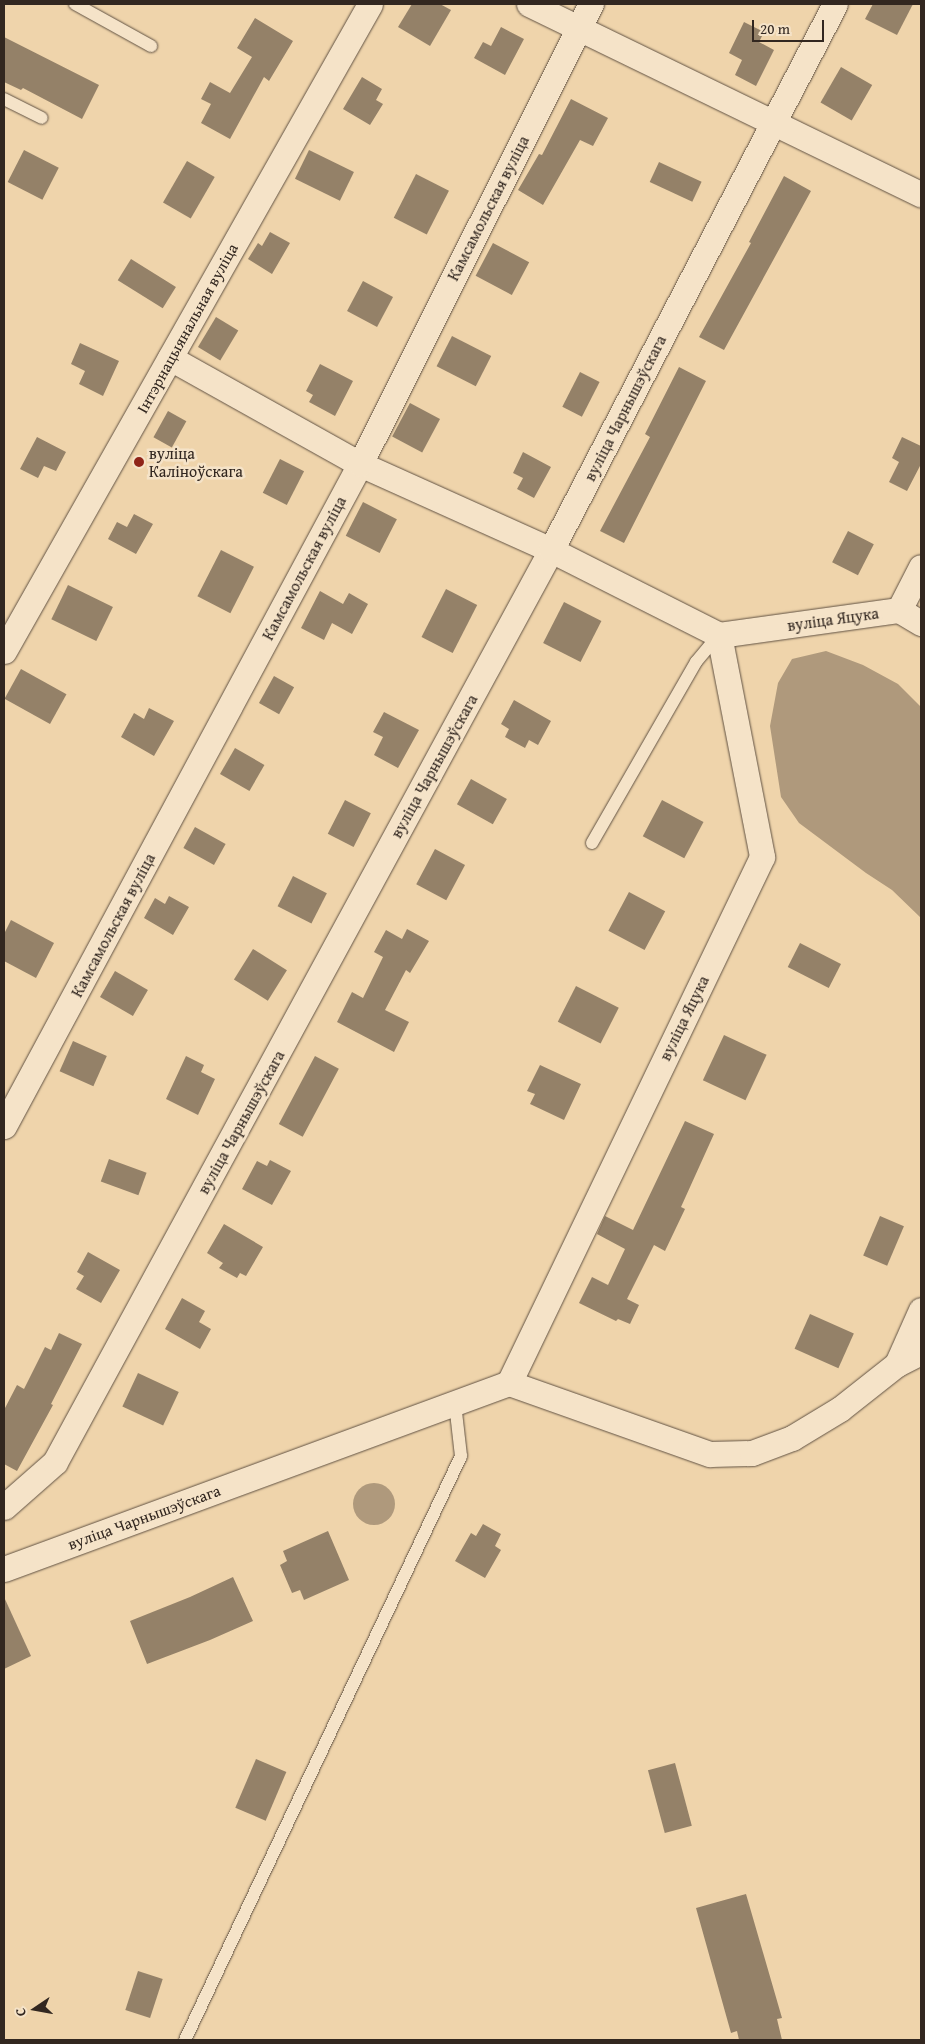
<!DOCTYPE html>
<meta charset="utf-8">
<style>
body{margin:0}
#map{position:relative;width:925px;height:2044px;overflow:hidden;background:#efd4ab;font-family:"Gentium Book Plus",serif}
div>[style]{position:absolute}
.water>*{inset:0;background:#af997c}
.round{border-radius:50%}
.building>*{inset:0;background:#948168;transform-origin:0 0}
.roads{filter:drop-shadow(0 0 1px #615243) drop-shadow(0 0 1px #615243)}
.service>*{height:12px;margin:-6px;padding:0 6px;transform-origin:6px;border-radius:6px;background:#f5e3c8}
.minor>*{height:25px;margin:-12.5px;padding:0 12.5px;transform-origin:12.5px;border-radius:12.5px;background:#f5e3c8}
.dots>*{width:14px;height:14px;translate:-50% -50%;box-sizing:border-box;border:2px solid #f5e3c8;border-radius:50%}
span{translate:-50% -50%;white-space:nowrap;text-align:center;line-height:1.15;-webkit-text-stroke:5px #f5e3c8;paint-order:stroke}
.street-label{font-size:16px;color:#322720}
.poi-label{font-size:16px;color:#322720}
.left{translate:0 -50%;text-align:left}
.frame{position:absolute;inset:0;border:5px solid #322720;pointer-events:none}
.north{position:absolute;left:10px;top:1984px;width:50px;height:50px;-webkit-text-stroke:4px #f5e3c8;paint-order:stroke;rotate:258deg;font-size:14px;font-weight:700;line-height:20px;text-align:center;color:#322720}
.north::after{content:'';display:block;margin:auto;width:18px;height:22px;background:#322720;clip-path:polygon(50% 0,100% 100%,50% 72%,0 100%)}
.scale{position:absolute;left:752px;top:20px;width:72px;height:22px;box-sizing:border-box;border:2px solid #322720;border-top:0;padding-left:6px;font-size:15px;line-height:18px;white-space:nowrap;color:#322720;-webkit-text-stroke:4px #f5e3c8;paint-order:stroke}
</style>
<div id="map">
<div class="water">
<i style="clip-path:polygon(826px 651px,863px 665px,898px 684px,921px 707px,921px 918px,892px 890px,866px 873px,799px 823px,781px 797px,770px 726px,778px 683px,792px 659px)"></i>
<i class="round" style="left:353px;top:1483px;width:42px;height:42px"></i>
</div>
<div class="building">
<i style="clip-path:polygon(412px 4px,440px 4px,451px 10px,430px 46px,398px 27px)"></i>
<i style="clip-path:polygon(873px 4px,913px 4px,897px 35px,865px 19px)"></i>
<i style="clip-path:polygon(255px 18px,293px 41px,269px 81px,264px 77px,230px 139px,201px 123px,211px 104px,201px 99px,210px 82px,230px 93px,252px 57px,237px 48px)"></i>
<i style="clip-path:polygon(744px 22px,764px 32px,759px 42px,774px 50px,756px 86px,735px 75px,742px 60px,729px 53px)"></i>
<i style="clip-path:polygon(501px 27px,524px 39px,505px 75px,474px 58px,483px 42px,491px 46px)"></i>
<i style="clip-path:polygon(4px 37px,99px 85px,82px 119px,23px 88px,21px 90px,4px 82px)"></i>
<i style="left:841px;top:67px;width:36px;height:41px;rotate:30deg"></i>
<i style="clip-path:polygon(362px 77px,382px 89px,376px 100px,383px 104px,370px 125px,343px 109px)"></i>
<i style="clip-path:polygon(571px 99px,608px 118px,593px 146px,580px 140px,543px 205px,518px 190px,539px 154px,542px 155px)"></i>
<i style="left:24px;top:150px;width:39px;height:36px;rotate:27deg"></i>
<i style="left:309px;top:150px;width:50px;height:32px;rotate:26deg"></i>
<i style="left:187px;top:161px;width:32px;height:48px;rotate:30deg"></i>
<i style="left:659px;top:162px;width:47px;height:22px;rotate:25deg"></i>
<i style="left:416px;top:174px;width:37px;height:49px;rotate:27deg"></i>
<i style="clip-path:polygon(784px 176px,811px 191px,724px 350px,699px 337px,751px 243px,749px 242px)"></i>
<i style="clip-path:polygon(270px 232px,290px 243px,272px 274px,248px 259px,258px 243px,262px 246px)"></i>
<i style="left:493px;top:243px;width:41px;height:37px;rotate:28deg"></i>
<i style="left:131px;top:259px;width:53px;height:25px;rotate:32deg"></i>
<i style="left:363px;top:281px;width:34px;height:34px;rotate:28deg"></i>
<i style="left:216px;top:317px;width:26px;height:35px;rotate:31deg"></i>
<i style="left:452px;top:336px;width:44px;height:34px;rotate:27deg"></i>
<i style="clip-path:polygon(80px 343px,119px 361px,103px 396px,79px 384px,85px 371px,71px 364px)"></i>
<i style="clip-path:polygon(320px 364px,353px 381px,335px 416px,309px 402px,313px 395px,306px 391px)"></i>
<i style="clip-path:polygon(679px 367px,706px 381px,624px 543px,600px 531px,650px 437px,645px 434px)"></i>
<i style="left:580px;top:372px;width:22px;height:39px;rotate:27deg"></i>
<i style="left:410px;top:403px;width:34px;height:38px;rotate:28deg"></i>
<i style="left:168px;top:411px;width:21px;height:30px;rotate:29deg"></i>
<i style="clip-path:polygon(37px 437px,66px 452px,56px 471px,44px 466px,38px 478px,20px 469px)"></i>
<i style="clip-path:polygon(902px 437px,921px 446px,921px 464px,907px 491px,889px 482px,899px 462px,892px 458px)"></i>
<i style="clip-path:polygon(523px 452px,551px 467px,534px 498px,517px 489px,523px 478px,513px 473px)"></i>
<i style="left:280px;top:459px;width:27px;height:38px;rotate:27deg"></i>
<i style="left:363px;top:502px;width:38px;height:38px;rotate:27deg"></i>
<i style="clip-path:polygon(134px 514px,153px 524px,136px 554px,108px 539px,117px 522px,127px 527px)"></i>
<i style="left:848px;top:531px;width:29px;height:35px;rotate:27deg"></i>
<i style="left:221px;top:550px;width:37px;height:52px;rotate:27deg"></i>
<i style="left:68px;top:585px;width:50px;height:38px;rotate:26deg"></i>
<i style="left:446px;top:589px;width:35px;height:54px;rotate:27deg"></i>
<i style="clip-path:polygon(320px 591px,343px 604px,349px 593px,368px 604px,352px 634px,332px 623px,324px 640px,301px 628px)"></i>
<i style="left:564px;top:602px;width:42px;height:46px;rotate:27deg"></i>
<i style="left:21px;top:669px;width:52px;height:34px;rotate:29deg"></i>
<i style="left:274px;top:676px;width:23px;height:31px;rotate:29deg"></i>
<i style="clip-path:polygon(514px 700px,551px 721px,538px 745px,529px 740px,525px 748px,505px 737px,509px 729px,501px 724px)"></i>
<i style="clip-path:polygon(149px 708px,174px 721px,154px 756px,121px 737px,134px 713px,144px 719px)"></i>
<i style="clip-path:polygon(384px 712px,419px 730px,398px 768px,374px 755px,383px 737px,373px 732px)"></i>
<i style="left:235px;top:748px;width:34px;height:30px;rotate:30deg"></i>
<i style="left:471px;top:779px;width:41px;height:29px;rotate:29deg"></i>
<i style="left:345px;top:800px;width:29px;height:38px;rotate:27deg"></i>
<i style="left:662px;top:800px;width:47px;height:41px;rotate:28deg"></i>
<i style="left:195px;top:827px;width:35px;height:24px;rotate:29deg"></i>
<i style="left:435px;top:849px;width:34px;height:40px;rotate:28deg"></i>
<i style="left:293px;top:876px;width:38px;height:34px;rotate:27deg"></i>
<i style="left:629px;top:892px;width:41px;height:44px;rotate:28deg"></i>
<i style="clip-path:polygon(169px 896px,189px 907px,173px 935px,144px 918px,155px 898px,165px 904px)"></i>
<i style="clip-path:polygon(11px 920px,54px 943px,36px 978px,4px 961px,4px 934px)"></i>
<i style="clip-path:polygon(407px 929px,429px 941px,410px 973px,406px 970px,385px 1010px,409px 1022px,394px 1052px,337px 1022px,352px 992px,363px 998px,383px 957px,374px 952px,386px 930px,402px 939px)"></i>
<i style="left:800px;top:943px;width:46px;height:27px;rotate:27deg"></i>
<i style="left:253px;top:949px;width:40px;height:36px;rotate:32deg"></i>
<i style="left:115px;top:971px;width:38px;height:30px;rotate:30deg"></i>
<i style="left:576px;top:986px;width:48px;height:40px;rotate:27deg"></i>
<i style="left:724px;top:1035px;width:47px;height:50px;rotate:25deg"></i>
<i style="left:73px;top:1041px;width:37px;height:33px;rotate:24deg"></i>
<i style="clip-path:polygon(186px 1056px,204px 1065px,201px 1072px,215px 1079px,198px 1115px,166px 1099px)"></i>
<i style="left:315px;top:1056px;width:27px;height:77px;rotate:28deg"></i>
<i style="clip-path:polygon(540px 1065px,581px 1084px,564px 1120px,530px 1104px,535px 1094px,527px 1091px)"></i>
<i style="clip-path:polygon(685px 1121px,714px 1134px,681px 1207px,685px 1209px,665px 1251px,654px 1245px,627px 1299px,639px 1305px,630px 1324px,618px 1319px,616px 1321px,579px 1303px,592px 1277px,608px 1285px,625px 1249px,597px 1234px,605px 1216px,633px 1230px)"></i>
<i style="left:109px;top:1159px;width:40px;height:24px;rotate:20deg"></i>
<i style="clip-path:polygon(270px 1160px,291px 1171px,272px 1205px,242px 1189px,257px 1161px,267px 1166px)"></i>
<i style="left:880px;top:1216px;width:26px;height:43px;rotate:23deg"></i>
<i style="clip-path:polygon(224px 1224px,263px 1247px,246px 1276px,240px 1273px,237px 1278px,219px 1268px,223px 1263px,207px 1253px)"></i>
<i style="clip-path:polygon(88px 1252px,120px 1270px,101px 1303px,76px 1289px,84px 1276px,77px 1272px)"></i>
<i style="clip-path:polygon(182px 1298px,205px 1311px,199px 1322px,211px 1329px,200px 1349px,165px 1329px)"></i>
<i style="left:810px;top:1314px;width:48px;height:38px;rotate:24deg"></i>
<i style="clip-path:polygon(59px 1333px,82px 1344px,51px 1404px,53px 1405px,17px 1471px,4px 1464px,4px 1410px,17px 1385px,24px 1389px,45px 1347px,51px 1350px)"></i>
<i style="left:138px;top:1373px;width:45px;height:37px;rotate:25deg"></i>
<i style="clip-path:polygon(483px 1524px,501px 1534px,495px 1546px,501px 1550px,485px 1578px,455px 1561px,471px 1533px,476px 1536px)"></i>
<i style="clip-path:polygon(328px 1531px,349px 1580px,304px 1600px,300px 1590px,292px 1593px,280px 1565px,287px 1561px,283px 1551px)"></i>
<i style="clip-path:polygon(233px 1577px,253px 1621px,210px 1640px,147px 1664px,130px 1621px,190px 1597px)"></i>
<i style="clip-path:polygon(4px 1597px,31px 1656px,4px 1669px)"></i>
<i style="left:256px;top:1759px;width:33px;height:53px;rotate:23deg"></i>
<i style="left:675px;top:1763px;width:65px;height:28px;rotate:75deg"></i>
<i style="clip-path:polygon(746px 1894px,782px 2018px,777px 2019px,782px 2040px,739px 2040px,737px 2031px,731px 2033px,696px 1908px)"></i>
<i style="left:138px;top:1971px;width:26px;height:41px;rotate:18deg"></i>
</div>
<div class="roads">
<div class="service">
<i style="left:75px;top:4px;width:87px;rotate:28.9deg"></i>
<i style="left:4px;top:99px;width:42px;rotate:26.6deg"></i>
<i style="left:592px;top:843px;width:209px;rotate:-60.1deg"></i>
<i style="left:696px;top:662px;width:35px;rotate:-50deg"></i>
<i style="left:185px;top:2040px;width:646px;rotate:-64.7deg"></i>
<i style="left:461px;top:1456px;width:53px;rotate:-96.5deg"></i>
</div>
<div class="minor">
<i style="left:529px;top:4px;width:436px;rotate:25.9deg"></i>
<i style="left:170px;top:358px;width:218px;rotate:29.2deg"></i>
<i style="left:360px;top:464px;width:209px;rotate:24.2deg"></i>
<i style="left:551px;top:550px;width:188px;rotate:26.8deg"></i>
<i style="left:719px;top:635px;width:226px;rotate:79deg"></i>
<i style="left:762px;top:857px;width:584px;rotate:115.69deg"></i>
<i style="left:899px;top:610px;width:26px;rotate:31deg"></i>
<i style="left:719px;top:635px;width:182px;rotate:-7.9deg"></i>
<i style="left:899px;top:610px;width:48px;rotate:-62.9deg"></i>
<i style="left:4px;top:651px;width:743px;rotate:-60.5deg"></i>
<i style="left:4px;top:1126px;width:752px;rotate:-61.73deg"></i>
<i style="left:360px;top:464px;width:515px;rotate:-63.34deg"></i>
<i style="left:897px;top:1364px;width:59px;rotate:-66deg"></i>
<i style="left:509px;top:1383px;width:213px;rotate:19.5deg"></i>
<i style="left:710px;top:1454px;width:42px;rotate:-1.4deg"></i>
<i style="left:752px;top:1453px;width:43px;rotate:-20.6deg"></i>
<i style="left:792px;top:1438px;width:56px;rotate:-31.1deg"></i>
<i style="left:840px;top:1409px;width:73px;rotate:-38.3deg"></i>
<i style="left:897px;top:1364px;width:27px;rotate:-27deg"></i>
<i style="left:4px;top:1507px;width:68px;rotate:-41.4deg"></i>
<i style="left:55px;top:1462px;width:1038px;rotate:-61.46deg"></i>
<i style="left:551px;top:550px;width:615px;rotate:-62.52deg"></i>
<i style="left:4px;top:1569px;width:538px;rotate:-20.22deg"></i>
</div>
</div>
<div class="dots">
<i style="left:139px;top:462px;background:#8f2418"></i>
</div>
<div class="street-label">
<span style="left:488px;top:208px;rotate:-63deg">Камсамольская вуліца</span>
<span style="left:187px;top:328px;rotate:-61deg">Інтэрнацыянальная вуліца</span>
<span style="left:625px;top:408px;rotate:-63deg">вуліца Чарнышэўскага</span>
<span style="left:304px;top:568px;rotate:-62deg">Камсамольская вуліца</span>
<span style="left:833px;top:619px;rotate:-8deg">вуліца Яцука</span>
<span style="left:434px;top:766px;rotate:-61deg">вуліца Чарнышэўскага</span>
<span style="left:113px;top:925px;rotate:-62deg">Камсамольская вуліца</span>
<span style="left:684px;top:1018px;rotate:-64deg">вуліца Яцука</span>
<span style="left:241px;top:1122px;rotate:-61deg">вуліца Чарнышэўскага</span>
<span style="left:144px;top:1517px;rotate:-20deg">вуліца Чарнышэўскага</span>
</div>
<div class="poi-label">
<span class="left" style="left:149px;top:462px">вуліца<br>Каліноўскага</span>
</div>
<div class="frame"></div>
<div class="north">С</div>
<div class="scale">20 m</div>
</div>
